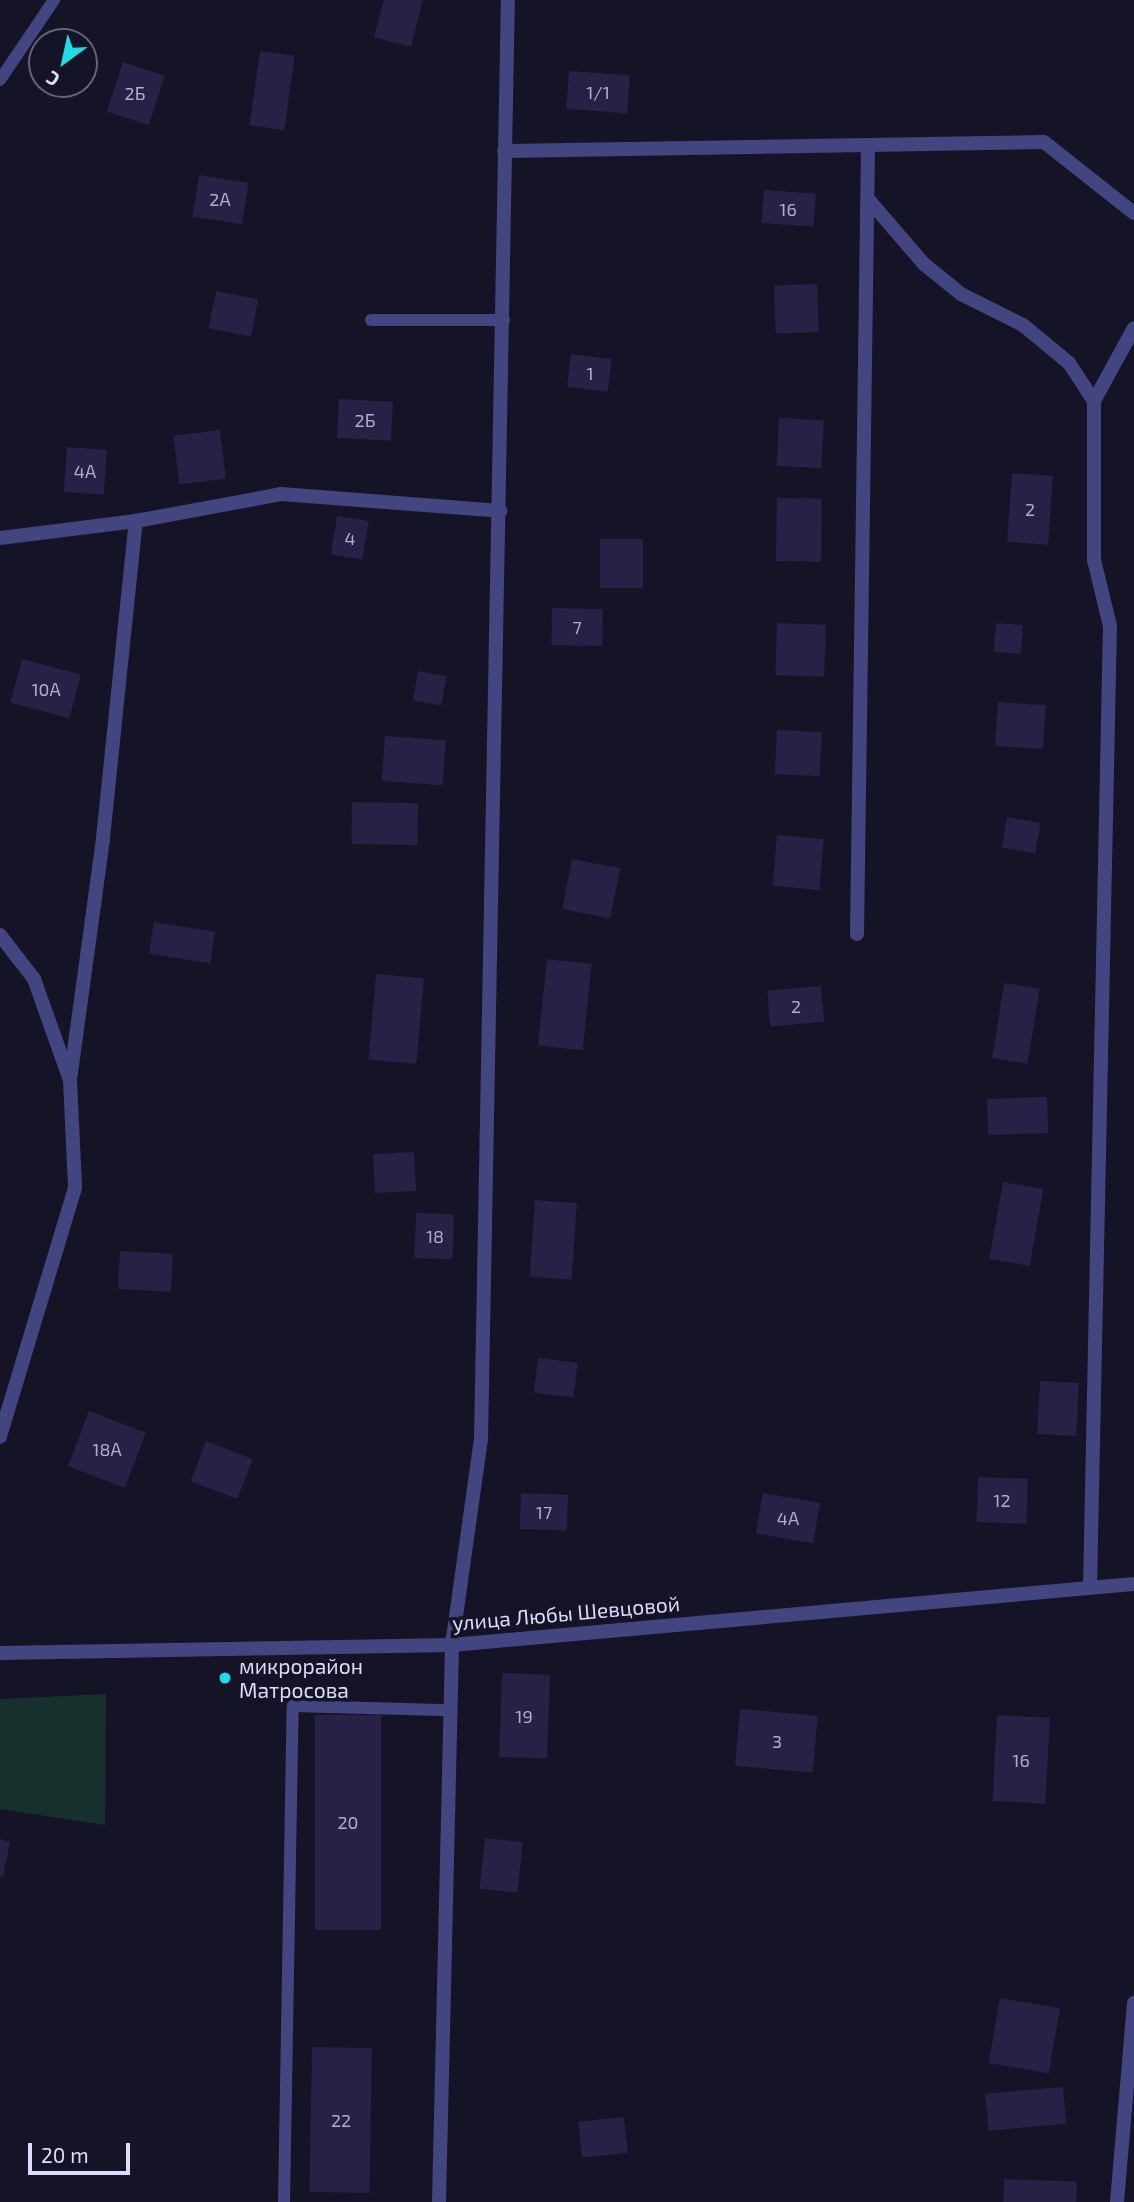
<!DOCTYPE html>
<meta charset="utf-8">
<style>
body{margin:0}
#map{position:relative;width:1134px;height:2202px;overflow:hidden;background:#151326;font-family:"Exo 2",sans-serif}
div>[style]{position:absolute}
.green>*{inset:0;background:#17302d}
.building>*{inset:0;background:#262145;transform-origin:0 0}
.service>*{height:12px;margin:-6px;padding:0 6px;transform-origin:6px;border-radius:6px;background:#434580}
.minor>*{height:14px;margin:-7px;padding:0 7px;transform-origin:7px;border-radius:7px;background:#434580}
.tertiary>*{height:14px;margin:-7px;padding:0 7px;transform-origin:7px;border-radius:7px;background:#434580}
.dots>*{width:19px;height:19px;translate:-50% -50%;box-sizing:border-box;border:4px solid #151326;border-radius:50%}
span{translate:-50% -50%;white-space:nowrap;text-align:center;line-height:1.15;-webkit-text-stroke:7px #151326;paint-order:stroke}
.number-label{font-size:18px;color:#b0adce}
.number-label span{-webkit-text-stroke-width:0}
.street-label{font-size:21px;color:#dedcfb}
.poi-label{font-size:21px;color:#dedcfb}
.left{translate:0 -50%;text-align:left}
.north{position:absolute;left:28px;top:28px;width:70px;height:70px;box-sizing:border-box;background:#151326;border:2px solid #65637b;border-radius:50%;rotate:213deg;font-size:19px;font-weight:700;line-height:28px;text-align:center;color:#dedcfb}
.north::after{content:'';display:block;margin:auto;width:24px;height:32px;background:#1fdde4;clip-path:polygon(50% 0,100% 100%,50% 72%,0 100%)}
.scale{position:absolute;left:28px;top:2143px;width:102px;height:32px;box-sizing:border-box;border:4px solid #dedcfb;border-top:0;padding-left:9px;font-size:21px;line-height:24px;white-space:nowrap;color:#dedcfb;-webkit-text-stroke:5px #151326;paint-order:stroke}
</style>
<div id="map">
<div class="green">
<i style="clip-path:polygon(106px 1694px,105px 1825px,0 1809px,0 1699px)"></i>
</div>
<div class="building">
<i style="clip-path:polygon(384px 0,423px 0,411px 47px,374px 37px)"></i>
<i style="left:260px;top:51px;width:35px;height:75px;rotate:8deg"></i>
<i style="left:123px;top:62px;width:44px;height:52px;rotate:18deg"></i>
<i style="left:569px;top:71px;width:61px;height:38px;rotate:4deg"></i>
<i style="left:199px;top:175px;width:50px;height:42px;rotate:9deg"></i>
<i style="left:764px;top:190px;width:52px;height:33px;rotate:4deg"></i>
<i style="left:817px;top:284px;width:48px;height:43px;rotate:88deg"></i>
<i style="left:216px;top:291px;width:43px;height:38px;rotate:11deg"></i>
<i style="left:571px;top:354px;width:41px;height:33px;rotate:7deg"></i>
<i style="left:339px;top:399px;width:54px;height:39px;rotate:3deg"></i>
<i style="left:779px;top:418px;width:45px;height:48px;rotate:3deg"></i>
<i style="left:220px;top:430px;width:49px;height:47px;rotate:83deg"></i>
<i style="left:67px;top:447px;width:40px;height:45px;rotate:4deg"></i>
<i style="left:1012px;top:473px;width:41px;height:69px;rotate:4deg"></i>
<i style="left:777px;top:498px;width:45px;height:63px;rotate:1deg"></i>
<i style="left:337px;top:516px;width:32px;height:39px;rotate:9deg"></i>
<i style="left:643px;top:539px;width:49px;height:43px;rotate:90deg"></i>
<i style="left:552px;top:608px;width:51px;height:37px;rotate:1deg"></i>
<i style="left:777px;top:623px;width:49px;height:52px;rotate:2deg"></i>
<i style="left:996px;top:623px;width:27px;height:29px;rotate:4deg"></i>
<i style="left:22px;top:659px;width:61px;height:45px;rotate:15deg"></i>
<i style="left:418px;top:671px;width:29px;height:30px;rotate:10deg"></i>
<i style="left:998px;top:702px;width:48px;height:44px;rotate:4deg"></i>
<i style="left:777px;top:730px;width:45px;height:44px;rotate:3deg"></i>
<i style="left:385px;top:736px;width:61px;height:45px;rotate:4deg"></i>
<i style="left:352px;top:802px;width:66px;height:42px;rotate:1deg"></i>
<i style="left:1007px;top:817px;width:34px;height:31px;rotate:10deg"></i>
<i style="left:777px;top:835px;width:47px;height:51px;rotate:5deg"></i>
<i style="left:572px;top:859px;width:49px;height:51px;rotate:11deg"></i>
<i style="left:154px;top:922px;width:62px;height:32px;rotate:9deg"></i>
<i style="left:547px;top:959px;width:45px;height:87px;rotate:6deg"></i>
<i style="left:376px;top:974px;width:48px;height:86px;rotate:5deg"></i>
<i style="left:1004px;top:983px;width:36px;height:76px;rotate:9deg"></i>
<i style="left:821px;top:986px;width:36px;height:54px;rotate:85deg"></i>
<i style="left:1047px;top:1097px;width:36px;height:60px;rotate:88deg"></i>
<i style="left:414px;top:1152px;width:39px;height:41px;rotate:87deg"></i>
<i style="left:1003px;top:1182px;width:41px;height:78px;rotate:10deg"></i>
<i style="left:535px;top:1200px;width:42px;height:77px;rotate:4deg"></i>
<i style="left:416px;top:1213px;width:38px;height:45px;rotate:2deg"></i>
<i style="left:120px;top:1251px;width:53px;height:38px;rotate:3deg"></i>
<i style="left:538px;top:1358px;width:40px;height:35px;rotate:7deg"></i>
<i style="left:1040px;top:1381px;width:39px;height:53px;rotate:3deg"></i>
<i style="left:89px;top:1411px;width:61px;height:59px;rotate:21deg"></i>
<i style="left:206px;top:1441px;width:50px;height:43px;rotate:21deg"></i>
<i style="left:978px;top:1477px;width:50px;height:45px;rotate:2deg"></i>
<i style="left:521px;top:1493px;width:47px;height:36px;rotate:2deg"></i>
<i style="left:763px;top:1493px;width:58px;height:41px;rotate:10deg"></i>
<i style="left:502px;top:1673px;width:48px;height:84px;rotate:2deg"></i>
<i style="left:740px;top:1709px;width:78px;height:57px;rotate:5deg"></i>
<i style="left:315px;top:1715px;width:66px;height:215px"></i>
<i style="left:997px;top:1715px;width:53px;height:86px;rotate:3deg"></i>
<i style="left:485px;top:1838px;width:38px;height:51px;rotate:6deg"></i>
<i style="clip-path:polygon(0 1839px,10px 1842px,3px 1877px,0 1876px)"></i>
<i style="left:1000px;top:1998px;width:61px;height:66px;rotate:10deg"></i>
<i style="left:312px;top:2047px;width:60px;height:145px;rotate:1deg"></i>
<i style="left:1063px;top:2087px;width:37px;height:78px;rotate:85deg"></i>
<i style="left:624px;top:2117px;width:36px;height:46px;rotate:84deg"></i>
<i style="left:1004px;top:2179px;width:73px;height:23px;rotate:2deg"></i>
</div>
<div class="service">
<i style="left:0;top:80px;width:97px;rotate:-56deg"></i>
<i style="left:371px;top:320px;width:133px"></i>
<i style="left:284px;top:2202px;width:496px;rotate:-89deg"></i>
<i style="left:293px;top:1706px;width:158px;rotate:1.5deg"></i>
</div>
<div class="minor">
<i style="left:504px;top:151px;width:540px;rotate:-0.95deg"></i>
<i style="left:1044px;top:142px;width:115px;rotate:38.3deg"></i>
<i style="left:868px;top:199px;width:86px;rotate:49.3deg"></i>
<i style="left:924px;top:264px;width:48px;rotate:39deg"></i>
<i style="left:961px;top:294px;width:69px;rotate:26.6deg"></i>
<i style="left:1023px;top:325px;width:60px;rotate:39.6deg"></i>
<i style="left:1069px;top:363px;width:45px;rotate:56.7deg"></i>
<i style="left:0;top:538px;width:137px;rotate:-7.1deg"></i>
<i style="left:136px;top:521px;width:147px;rotate:-10.5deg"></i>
<i style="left:281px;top:494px;width:220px;rotate:4.4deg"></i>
<i style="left:857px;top:934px;width:789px;rotate:-89.2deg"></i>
<i style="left:70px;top:1080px;width:244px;rotate:-82.2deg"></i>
<i style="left:103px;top:838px;width:319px;rotate:-84.1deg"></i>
<i style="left:1090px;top:1587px;width:961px;rotate:-88.81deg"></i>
<i style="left:1110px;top:626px;width:68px;rotate:-103.6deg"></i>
<i style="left:1094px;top:560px;width:159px;rotate:-90deg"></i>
<i style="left:1094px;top:401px;width:83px;rotate:-61.3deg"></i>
<i style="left:439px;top:2202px;width:557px;rotate:-88.66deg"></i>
<i style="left:452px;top:1645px;width:208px;rotate:-82deg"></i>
<i style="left:481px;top:1439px;width:1439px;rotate:-88.93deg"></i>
<i style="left:1117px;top:2202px;width:200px;rotate:-85.1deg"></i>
</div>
<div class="tertiary">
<i style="left:0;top:935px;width:56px;rotate:52.3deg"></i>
<i style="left:34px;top:979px;width:107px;rotate:70.4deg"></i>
<i style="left:70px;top:1080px;width:108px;rotate:87.3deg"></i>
<i style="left:75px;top:1188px;width:260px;rotate:106.8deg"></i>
<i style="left:0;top:1653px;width:452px;rotate:-1deg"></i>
<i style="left:452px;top:1645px;width:685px;rotate:-5.11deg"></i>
</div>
<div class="dots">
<i style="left:225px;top:1678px;background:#1fdde4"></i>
</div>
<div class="number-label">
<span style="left:598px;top:92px">1/1</span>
<span style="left:135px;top:93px">2Б</span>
<span style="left:220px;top:199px">2А</span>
<span style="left:788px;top:209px">16</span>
<span style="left:590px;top:373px">1</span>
<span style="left:365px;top:420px">2Б</span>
<span style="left:85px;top:471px">4А</span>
<span style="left:1030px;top:509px">2</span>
<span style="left:350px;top:538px">4</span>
<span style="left:577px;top:627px">7</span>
<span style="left:46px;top:689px">10А</span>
<span style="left:796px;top:1006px">2</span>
<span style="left:435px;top:1236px">18</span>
<span style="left:107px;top:1449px">18А</span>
<span style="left:1002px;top:1500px">12</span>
<span style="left:544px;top:1512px">17</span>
<span style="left:788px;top:1518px">4А</span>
<span style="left:524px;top:1716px">19</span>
<span style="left:777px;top:1741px">3</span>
<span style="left:1021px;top:1760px">16</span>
<span style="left:348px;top:1822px">20</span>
<span style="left:341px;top:2120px">22</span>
</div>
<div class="street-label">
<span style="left:566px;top:1613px;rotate:-5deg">улица Любы Шевцовой</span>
</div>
<div class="poi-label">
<span class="left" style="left:239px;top:1678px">микрорайон<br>Матросова</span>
</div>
<div class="north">С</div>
<div class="scale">20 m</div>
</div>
